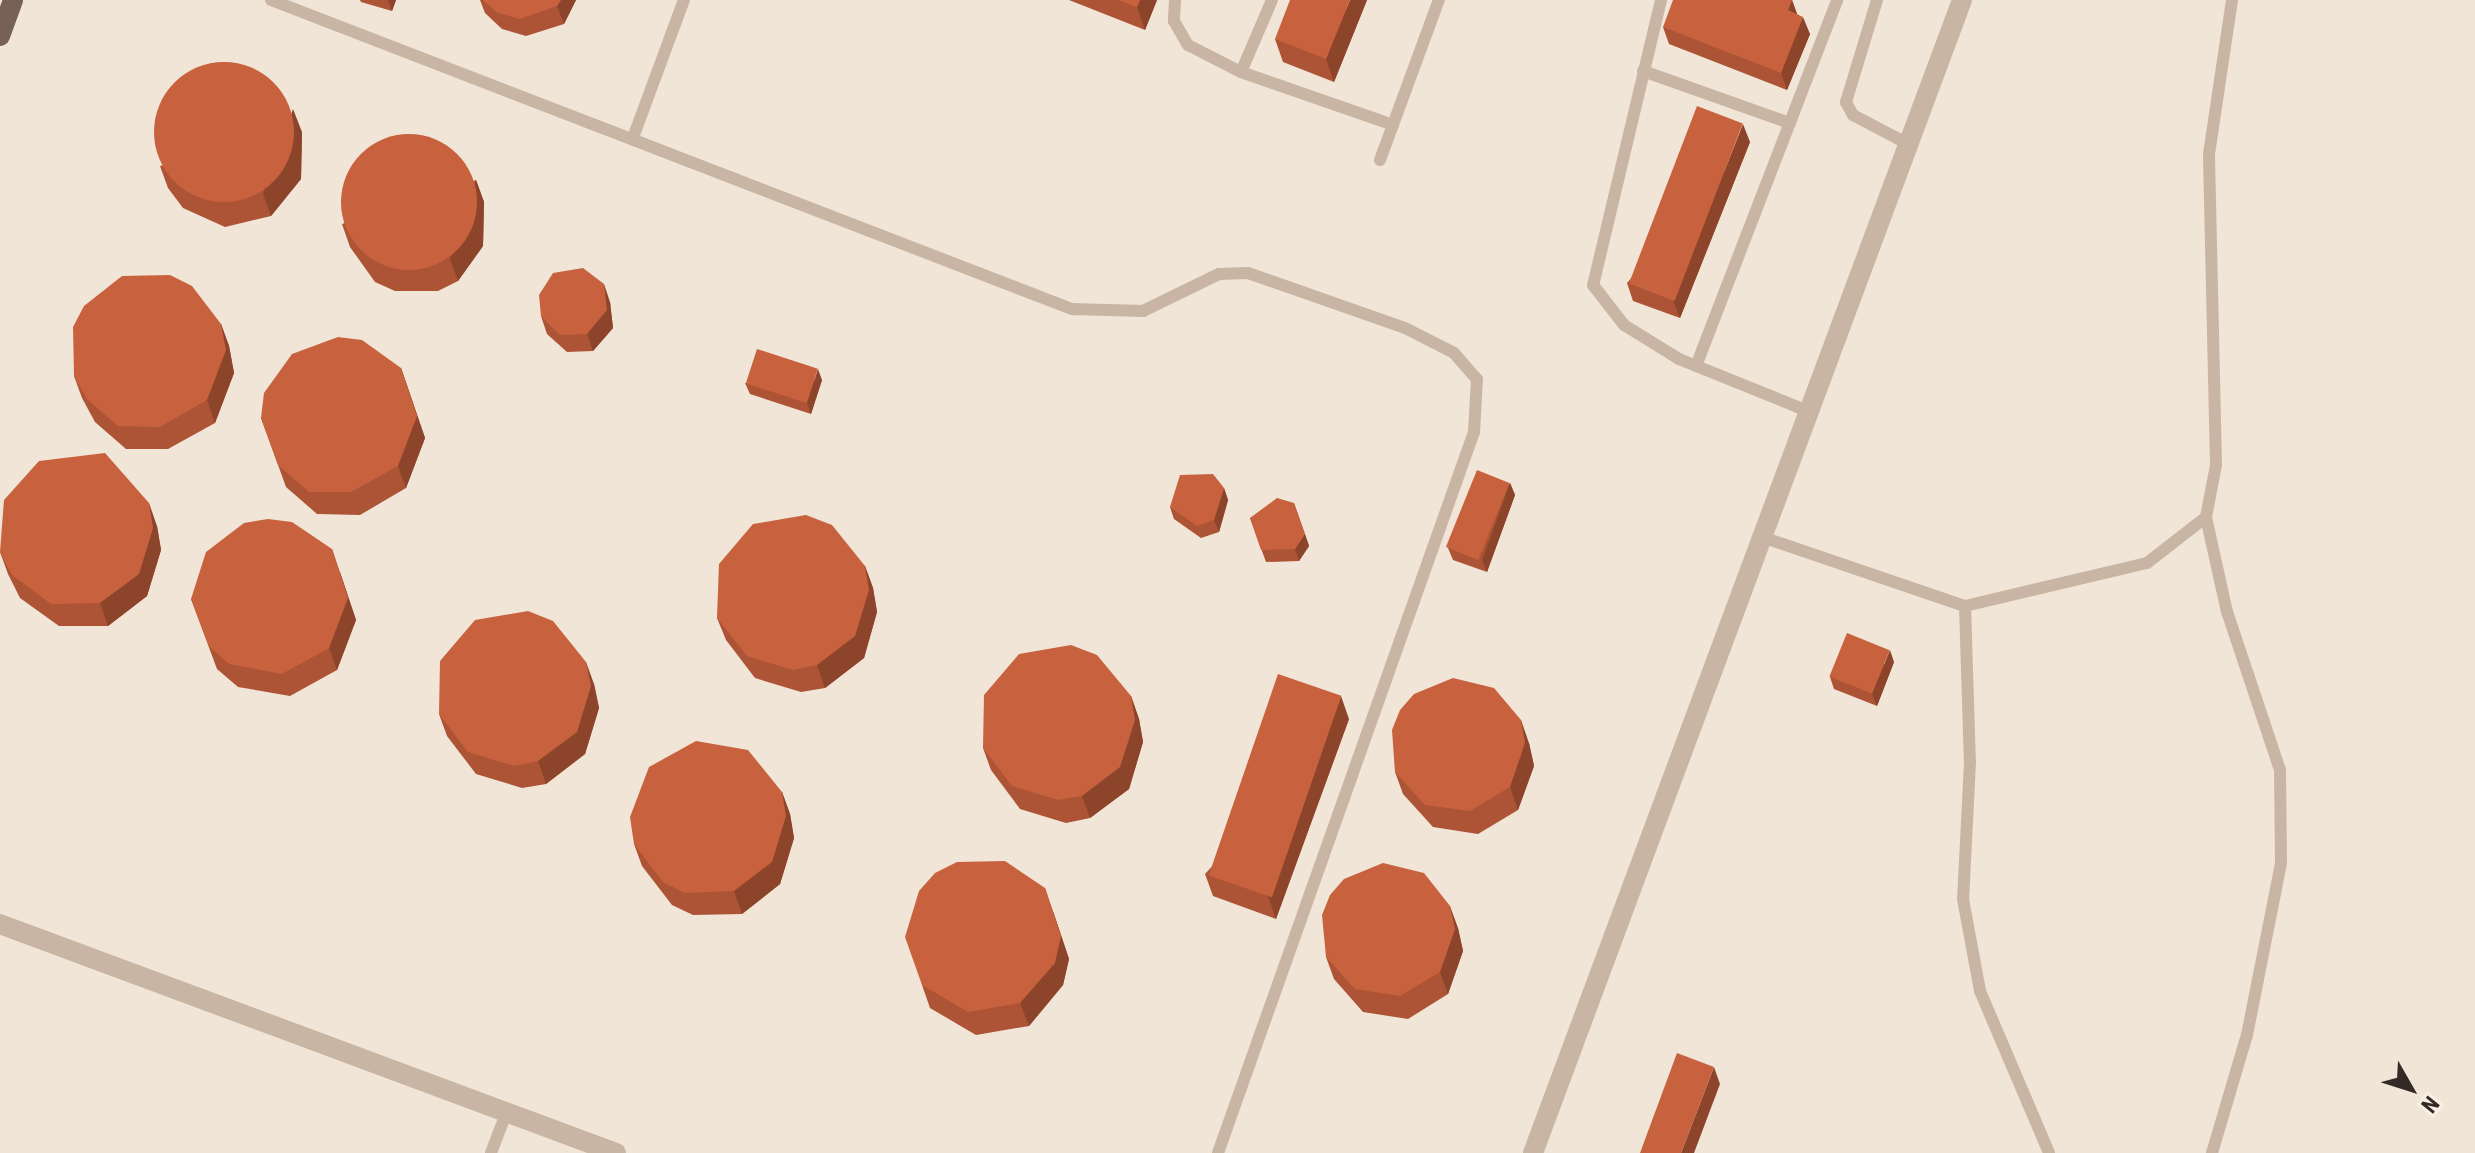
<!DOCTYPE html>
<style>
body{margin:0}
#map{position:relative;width:2475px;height:1153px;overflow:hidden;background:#f1e5d7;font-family:"Roboto Condensed",sans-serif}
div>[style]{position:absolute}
.service>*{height:12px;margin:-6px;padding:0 6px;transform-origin:6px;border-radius:6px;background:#c9b5a3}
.minor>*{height:20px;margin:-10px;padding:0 10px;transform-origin:10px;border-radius:10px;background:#c9b5a3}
.primary>*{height:20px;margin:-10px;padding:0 10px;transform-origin:10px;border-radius:10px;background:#776156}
.wall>*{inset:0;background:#ac5435}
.shaded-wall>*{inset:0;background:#8c452b}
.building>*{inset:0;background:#c8623e;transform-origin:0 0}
.round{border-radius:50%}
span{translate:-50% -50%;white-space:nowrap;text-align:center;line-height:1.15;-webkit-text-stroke:7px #f9efe3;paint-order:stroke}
.north{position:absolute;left:2371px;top:1049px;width:80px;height:80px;-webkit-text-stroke:6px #f9efe3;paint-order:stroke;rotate:129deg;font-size:22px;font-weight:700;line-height:32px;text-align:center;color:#342a25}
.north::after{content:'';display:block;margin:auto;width:28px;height:36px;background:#342a25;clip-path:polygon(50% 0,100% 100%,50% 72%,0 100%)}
</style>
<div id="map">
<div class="service">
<i style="left:271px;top:0;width:859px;rotate:21.1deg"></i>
<i style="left:1072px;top:309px;width:71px;rotate:1.6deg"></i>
<i style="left:1143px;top:311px;width:85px;rotate:-26deg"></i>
<i style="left:1219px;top:274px;width:29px;rotate:-2deg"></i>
<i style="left:1248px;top:273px;width:166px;rotate:19.3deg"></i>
<i style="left:1405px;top:328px;width:55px;rotate:27deg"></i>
<i style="left:1454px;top:353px;width:35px;rotate:49deg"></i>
<i style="left:1477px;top:379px;width:53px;rotate:93.2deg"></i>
<i style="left:1474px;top:432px;width:765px;rotate:109.55deg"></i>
<i style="left:1175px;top:0;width:21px;rotate:93deg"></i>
<i style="left:1174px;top:21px;width:28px;rotate:60deg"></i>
<i style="left:1188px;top:45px;width:59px;rotate:27deg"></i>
<i style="left:1241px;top:72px;width:78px;rotate:-66.7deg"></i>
<i style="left:1661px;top:0;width:293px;rotate:103.4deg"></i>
<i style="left:1593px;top:285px;width:51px;rotate:52.2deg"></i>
<i style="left:1624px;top:325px;width:65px;rotate:31.7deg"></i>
<i style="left:1679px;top:359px;width:141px;rotate:22deg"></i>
<i style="left:1877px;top:0;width:107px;rotate:106.9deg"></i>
<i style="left:1846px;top:102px;width:15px;rotate:62deg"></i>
<i style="left:1853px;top:115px;width:62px;rotate:27.8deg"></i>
<i style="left:1643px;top:71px;width:156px;rotate:19.5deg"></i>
<i style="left:1241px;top:72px;width:161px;rotate:19.2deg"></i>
<i style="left:634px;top:135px;width:144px;rotate:-69.7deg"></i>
<i style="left:1380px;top:160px;width:171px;rotate:-69.8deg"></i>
<i style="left:1696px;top:366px;width:392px;rotate:-68.9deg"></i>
<i style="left:1762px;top:537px;width:214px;rotate:18.8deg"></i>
<i style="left:1965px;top:606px;width:187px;rotate:-13.3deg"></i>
<i style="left:2147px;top:563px;width:75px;rotate:-37.9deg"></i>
<i style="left:1965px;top:606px;width:156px;rotate:88.2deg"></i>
<i style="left:1970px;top:762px;width:137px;rotate:92.9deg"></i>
<i style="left:1963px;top:899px;width:94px;rotate:79.5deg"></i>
<i style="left:1980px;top:991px;width:176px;rotate:66.9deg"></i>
<i style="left:491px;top:1153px;width:45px;rotate:-69.1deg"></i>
<i style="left:2212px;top:1153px;width:123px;rotate:-73.5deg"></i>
<i style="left:2247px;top:1035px;width:175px;rotate:-78.8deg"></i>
<i style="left:2281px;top:863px;width:93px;rotate:-90.6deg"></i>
<i style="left:2280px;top:770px;width:167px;rotate:-108.5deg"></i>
<i style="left:2227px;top:612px;width:97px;rotate:-102.5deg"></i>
<i style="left:2206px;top:517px;width:53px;rotate:-79.1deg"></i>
<i style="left:2216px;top:465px;width:311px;rotate:-91.3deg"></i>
<i style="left:2209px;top:154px;width:156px;rotate:-81.5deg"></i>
</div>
<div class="minor">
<i style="left:0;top:924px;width:657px;rotate:20.39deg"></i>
<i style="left:1533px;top:1153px;width:1230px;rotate:-69.59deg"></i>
</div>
<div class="primary">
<i style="left:0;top:36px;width:38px;rotate:-70deg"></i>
</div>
<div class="wall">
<i style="clip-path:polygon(360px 0,396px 0,392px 11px,361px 2px)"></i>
<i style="clip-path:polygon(480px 0,576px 0,564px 24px,526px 36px,502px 29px,485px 13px)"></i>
<i style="clip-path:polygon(1069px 0,1157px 0,1145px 30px)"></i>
<i style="clip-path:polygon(1367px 0,1334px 82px,1283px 62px,1275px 39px)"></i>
<i style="clip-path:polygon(1792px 0,1797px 14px,1810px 34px,1787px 90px,1669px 44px,1663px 27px)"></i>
<i style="clip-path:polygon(302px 132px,301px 179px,271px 216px,225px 227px,183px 208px,168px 188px,160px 166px)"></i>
<i style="clip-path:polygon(1750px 142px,1680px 318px,1633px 301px,1627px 283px)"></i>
<i style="clip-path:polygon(476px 180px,484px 202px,483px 246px,458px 281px,438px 291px,395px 291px,375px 282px,350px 247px,342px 224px)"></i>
<i style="clip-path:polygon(610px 302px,613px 328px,593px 351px,567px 352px,547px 334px,541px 316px)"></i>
<i style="clip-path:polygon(221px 324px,229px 346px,234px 373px,215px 423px,168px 449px,126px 449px,95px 422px,82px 398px,74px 376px)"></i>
<i style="clip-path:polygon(401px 368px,425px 438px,406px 488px,360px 515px,317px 514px,286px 487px,261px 418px)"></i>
<i style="clip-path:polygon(822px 380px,811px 414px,750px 394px,745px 383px)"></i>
<i style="clip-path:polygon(1510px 483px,1515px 495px,1487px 572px,1453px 560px,1448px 548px)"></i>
<i style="clip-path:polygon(1224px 488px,1228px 500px,1219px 532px,1201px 538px,1174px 519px,1170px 507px)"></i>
<i style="clip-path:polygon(1294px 503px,1309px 546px,1299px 561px,1266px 562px,1250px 518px)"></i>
<i style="clip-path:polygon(157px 526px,161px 550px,147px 596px,108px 626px,59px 626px,20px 598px,8px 574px,0 552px)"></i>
<i style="clip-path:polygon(865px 566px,873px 588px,877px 612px,864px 658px,825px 688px,801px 692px,755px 678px,726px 640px,717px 618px)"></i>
<i style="clip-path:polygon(340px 572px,356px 620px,337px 670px,290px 696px,238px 687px,217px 669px,191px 599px)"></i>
<i style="clip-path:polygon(1894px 662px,1877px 706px,1834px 689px,1830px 677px)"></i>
<i style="clip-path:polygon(594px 684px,599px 708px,585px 754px,546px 784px,522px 788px,476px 774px,447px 736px,439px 714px)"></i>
<i style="clip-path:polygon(1131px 696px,1139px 719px,1143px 742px,1129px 789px,1090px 818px,1066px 823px,1020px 809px,991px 770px,983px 748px)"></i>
<i style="clip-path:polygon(1349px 719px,1276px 919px,1213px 896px,1205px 874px)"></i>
<i style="clip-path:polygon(1529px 743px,1534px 766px,1518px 810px,1478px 834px,1433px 827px,1403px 794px,1395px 772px)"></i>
<i style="clip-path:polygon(782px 792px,790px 814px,794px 838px,780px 884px,742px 914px,693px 915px,672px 905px,642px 866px,634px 844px)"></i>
<i style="clip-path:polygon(1053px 911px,1069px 959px,1063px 985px,1029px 1026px,976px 1035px,930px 1008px,922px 985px)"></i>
<i style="clip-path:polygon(1458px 928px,1463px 951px,1448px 994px,1408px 1019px,1363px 1012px,1334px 979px,1326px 957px)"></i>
</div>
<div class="shaded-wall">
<i style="clip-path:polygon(388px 0,396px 0,392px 11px)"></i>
<i style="clip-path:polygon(561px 0,576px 0,564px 24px,557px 6px)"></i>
<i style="clip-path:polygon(1140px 0,1157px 0,1145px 30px,1137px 7px)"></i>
<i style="clip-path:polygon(1350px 0,1367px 0,1334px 82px,1326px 59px)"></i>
<i style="clip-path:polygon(1792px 0,1798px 17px,1788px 10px)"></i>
<i style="clip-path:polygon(1803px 17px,1810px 34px,1787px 90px,1781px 73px)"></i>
<i style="clip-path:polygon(293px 109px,302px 132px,301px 179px,271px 216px,263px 194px)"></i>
<i style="clip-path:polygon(1743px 124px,1750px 142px,1680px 318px,1673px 301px)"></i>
<i style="clip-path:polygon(476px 180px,484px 202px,483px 246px,458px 281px,450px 259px)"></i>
<i style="clip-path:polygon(604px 284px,610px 302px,613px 328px,593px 351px,587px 334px)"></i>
<i style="clip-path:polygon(221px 324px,229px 346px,234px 373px,215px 423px,207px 400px)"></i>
<i style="clip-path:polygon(401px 368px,425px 438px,406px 488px,398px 466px)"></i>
<i style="clip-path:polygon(818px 369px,822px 380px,811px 414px,807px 403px)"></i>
<i style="clip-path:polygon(1510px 483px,1515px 495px,1487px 572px,1482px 560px)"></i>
<i style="clip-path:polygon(1224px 488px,1228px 500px,1219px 532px,1214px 520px)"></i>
<i style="clip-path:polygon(149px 503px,157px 526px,161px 550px,147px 596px,108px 626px,100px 603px)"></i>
<i style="clip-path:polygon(1305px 534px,1309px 546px,1299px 561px,1295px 549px)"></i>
<i style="clip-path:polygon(332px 549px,356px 620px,337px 670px,329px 648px)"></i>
<i style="clip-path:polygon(865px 566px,873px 588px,877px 612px,864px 658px,825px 688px,817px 665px)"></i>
<i style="clip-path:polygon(1890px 650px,1894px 662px,1877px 706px,1872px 694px)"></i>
<i style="clip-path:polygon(586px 662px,594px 684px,599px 708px,585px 754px,546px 784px,538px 761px)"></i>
<i style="clip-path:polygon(1131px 696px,1139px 719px,1143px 742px,1129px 789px,1090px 818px,1082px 796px)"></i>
<i style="clip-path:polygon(1341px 696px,1349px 719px,1276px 919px,1268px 896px)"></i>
<i style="clip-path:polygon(1521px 720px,1529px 743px,1534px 766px,1518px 810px,1510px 787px)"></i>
<i style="clip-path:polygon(782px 792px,790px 814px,794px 838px,780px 884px,742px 914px,734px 891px)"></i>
<i style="clip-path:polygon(1045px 888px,1069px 959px,1063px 985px,1029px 1026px,1020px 1003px)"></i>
<i style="clip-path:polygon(1450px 906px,1458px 928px,1463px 951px,1448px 994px,1440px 972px)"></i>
<i style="clip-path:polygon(1714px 1067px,1720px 1084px,1694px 1153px,1681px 1153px)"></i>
</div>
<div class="building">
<i style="clip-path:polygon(483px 0,561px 0,557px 6px,520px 19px,496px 12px)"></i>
<i style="clip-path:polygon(1118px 0,1140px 0,1137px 7px)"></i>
<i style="clip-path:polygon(1290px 0,1350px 0,1326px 59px,1275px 39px)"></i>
<i style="clip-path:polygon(1673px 0,1792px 0,1788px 10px,1803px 17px,1781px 73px,1663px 27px)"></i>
<i class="round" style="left:154px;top:62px;width:140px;height:140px"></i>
<i style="left:1697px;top:106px;width:49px;height:190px;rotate:21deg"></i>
<i class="round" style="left:341px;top:134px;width:136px;height:136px"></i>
<i style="clip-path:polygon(583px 268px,604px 284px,607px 310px,587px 334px,560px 335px,541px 316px,539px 295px,553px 273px)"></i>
<i style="clip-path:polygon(170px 275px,192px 286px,221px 324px,226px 350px,207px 400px,160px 427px,118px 426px,87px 399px,74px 376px,73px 327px,84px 306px,122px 276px)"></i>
<i style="clip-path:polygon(338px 337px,362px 340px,401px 368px,417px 416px,398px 466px,351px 492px,309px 492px,278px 465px,261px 418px,264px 393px,292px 354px)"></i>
<i style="left:757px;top:349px;width:64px;height:36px;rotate:18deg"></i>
<i style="clip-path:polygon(105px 453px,149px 503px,153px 528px,139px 574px,100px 603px,51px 604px,12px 575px,0 552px,4px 500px,39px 461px)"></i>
<i style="left:1477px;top:470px;width:35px;height:83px;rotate:22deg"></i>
<i style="clip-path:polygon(1213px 474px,1224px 488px,1214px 520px,1197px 526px,1170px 507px,1180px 475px)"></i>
<i style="clip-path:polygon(1277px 498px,1294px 503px,1305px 534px,1295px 549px,1261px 550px,1250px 518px)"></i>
<i style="clip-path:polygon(806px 515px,832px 525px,865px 566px,869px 590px,855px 636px,817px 665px,793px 670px,747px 656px,717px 618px,719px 564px,753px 524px)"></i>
<i style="clip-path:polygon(268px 519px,292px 522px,332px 549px,348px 598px,329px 648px,282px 674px,229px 664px,209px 646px,191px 599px,206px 552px,244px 523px)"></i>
<i style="clip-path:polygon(528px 611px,553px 621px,586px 662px,591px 686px,577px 732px,538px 761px,514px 766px,468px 752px,439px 714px,440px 661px,475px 620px)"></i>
<i style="left:1847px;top:633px;width:46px;height:47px;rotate:22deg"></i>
<i style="clip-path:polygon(1071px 645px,1097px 655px,1131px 696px,1135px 720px,1120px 767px,1082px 796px,1058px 800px,1012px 786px,983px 748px,984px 695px,1019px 654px)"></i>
<i style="left:1278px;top:674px;width:67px;height:213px;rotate:19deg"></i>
<i style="clip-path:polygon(1453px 678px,1494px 688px,1521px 720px,1525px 743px,1510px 787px,1470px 811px,1425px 805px,1395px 772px,1392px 730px,1400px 710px,1414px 694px)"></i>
<i style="clip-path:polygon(696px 741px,748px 750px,782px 792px,786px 816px,772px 862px,734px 891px,685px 893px,663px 882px,634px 844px,630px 817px,649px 767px)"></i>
<i style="clip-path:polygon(1005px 861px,1045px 888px,1061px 936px,1055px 963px,1020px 1003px,968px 1012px,922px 985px,905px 937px,919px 891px,935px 873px,957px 862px)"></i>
<i style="clip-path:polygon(1383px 863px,1424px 873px,1450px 906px,1455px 929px,1440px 972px,1400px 996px,1355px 989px,1326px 957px,1322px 915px,1330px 895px,1344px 879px)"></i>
<i style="clip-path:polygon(1677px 1053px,1714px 1067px,1681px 1153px,1640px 1153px)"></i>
</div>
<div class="north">N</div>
</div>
